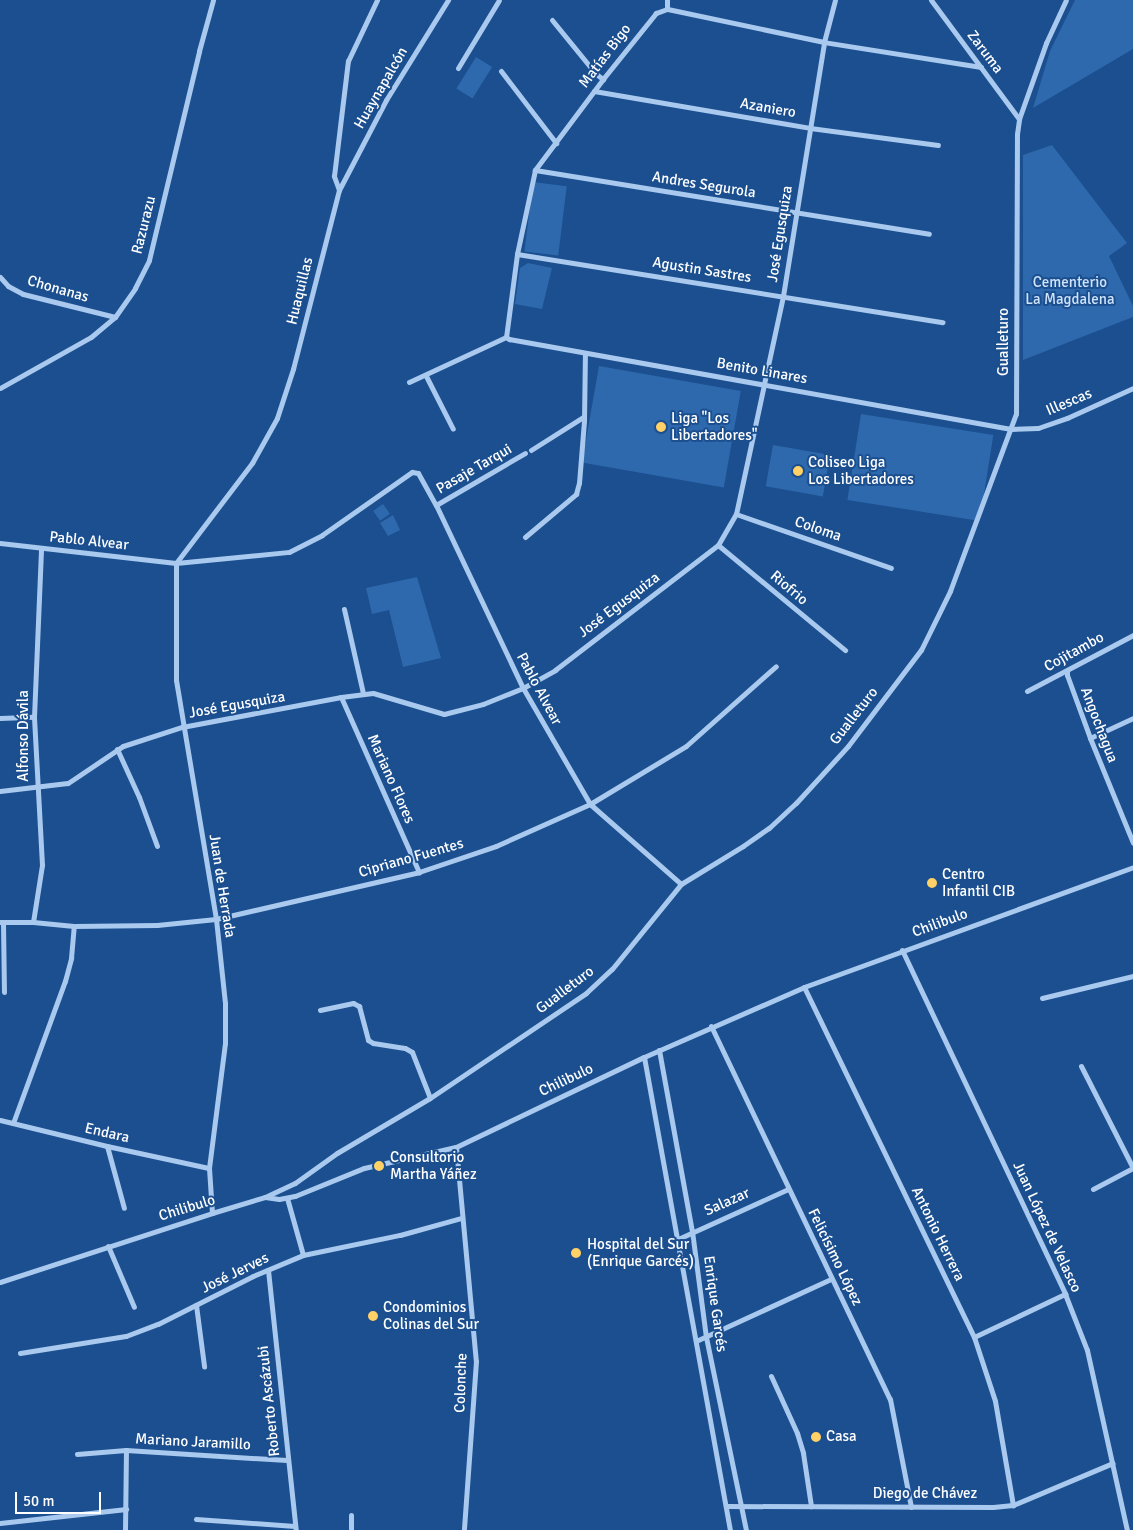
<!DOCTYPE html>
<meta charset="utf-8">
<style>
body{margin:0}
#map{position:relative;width:1133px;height:1530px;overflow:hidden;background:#1b4f8f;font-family:Signika,sans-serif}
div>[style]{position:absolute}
.green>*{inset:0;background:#2e69ad;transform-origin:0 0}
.minor>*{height:5px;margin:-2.5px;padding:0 2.5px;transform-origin:2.5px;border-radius:2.5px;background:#a9c9ee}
.dots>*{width:14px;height:14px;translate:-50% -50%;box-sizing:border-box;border:2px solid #1b4f8f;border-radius:50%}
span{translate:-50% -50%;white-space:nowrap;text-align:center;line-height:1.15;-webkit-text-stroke:4px #1b4f8f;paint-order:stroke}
.street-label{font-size:15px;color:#fff}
.park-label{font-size:15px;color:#cfe3fa}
.poi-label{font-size:15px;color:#fff}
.left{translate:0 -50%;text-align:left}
.scale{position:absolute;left:15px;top:1492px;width:86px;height:22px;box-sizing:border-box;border:2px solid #fff;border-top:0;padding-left:6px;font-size:15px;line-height:18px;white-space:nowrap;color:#fff;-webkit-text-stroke:4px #1b4f8f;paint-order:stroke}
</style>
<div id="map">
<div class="green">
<i style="clip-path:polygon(1075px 0,1133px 0,1133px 49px,1033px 108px,1050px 51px)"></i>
<i style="left:476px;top:57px;width:19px;height:37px;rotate:32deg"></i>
<i style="clip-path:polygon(1052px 145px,1127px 243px,1109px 256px,1133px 306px,1133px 317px,1023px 360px,1023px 155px)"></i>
<i style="left:533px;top:182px;width:34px;height:70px;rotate:7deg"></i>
<i style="clip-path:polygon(528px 263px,552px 268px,542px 309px,515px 304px,520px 268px)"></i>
<i style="left:599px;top:366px;width:144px;height:98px;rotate:10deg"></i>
<i style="left:861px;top:414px;width:134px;height:87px;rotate:9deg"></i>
<i style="left:773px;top:445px;width:58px;height:42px;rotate:10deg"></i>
<i style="left:383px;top:504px;width:12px;height:12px;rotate:55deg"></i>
<i style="clip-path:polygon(393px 515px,400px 530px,388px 536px,380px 523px)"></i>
<i style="clip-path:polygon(417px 577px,441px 658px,403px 667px,389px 610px,372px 614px,366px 588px)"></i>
</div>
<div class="minor">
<i style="left:931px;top:0;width:148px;rotate:53.5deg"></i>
<i style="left:667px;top:9px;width:9px;rotate:-90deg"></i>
<i style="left:552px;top:20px;width:70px;rotate:50.8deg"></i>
<i style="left:596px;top:74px;width:9px;rotate:36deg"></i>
<i style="left:981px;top:67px;width:159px;rotate:-171deg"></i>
<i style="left:824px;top:42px;width:160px;rotate:-168.1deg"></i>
<i style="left:667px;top:9px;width:12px;rotate:160deg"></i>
<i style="left:656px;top:13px;width:85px;rotate:128.8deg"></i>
<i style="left:603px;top:79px;width:114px;rotate:126.8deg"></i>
<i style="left:535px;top:170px;width:86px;rotate:102.1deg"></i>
<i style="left:517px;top:254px;width:84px;rotate:97.5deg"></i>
<i style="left:506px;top:337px;width:4px;rotate:34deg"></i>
<i style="left:509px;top:339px;width:510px;rotate:10.16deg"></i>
<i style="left:1011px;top:429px;width:27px;rotate:-2deg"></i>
<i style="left:1038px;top:428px;width:31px;rotate:-19deg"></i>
<i style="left:1067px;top:418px;width:72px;rotate:-24.4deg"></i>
<i style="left:458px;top:68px;width:79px;rotate:-58.9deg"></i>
<i style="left:501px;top:71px;width:91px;rotate:52.6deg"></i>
<i style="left:594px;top:91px;width:219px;rotate:9.7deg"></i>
<i style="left:810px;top:128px;width:129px;rotate:7.6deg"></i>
<i style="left:535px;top:170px;width:399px;rotate:9.2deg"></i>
<i style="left:339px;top:190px;width:102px;rotate:-62.4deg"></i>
<i style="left:386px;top:100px;width:118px;rotate:-58.2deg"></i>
<i style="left:517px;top:254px;width:431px;rotate:9.1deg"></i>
<i style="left:0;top:277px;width:12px;rotate:48deg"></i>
<i style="left:8px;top:286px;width:17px;rotate:28deg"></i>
<i style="left:23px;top:294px;width:95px;rotate:14deg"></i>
<i style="left:426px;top:376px;width:59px;rotate:63deg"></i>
<i style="left:409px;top:382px;width:107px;rotate:-24.9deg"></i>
<i style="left:0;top:388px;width:104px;rotate:-29.3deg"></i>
<i style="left:91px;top:337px;width:31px;rotate:-40deg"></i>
<i style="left:115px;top:317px;width:35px;rotate:-55deg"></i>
<i style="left:135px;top:288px;width:31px;rotate:-63deg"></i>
<i style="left:149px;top:260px;width:215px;rotate:-76.5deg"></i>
<i style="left:199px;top:51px;width:53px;rotate:-74.6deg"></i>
<i style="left:531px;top:450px;width:62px;rotate:-32.4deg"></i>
<i style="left:436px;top:505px;width:103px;rotate:-30.3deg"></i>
<i style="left:736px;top:514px;width:164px;rotate:19.2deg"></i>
<i style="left:525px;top:537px;width:67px;rotate:-40.1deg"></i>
<i style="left:576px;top:494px;width:11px;rotate:-75deg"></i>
<i style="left:579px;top:483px;width:62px;rotate:-85.4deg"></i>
<i style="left:584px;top:421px;width:68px;rotate:-89.2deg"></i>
<i style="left:0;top:543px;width:177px;rotate:6.5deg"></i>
<i style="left:176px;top:563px;width:114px;rotate:-5.6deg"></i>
<i style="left:289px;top:552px;width:37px;rotate:-27deg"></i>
<i style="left:322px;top:535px;width:110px;rotate:-35deg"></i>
<i style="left:412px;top:472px;width:6px;rotate:9deg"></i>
<i style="left:418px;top:473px;width:37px;rotate:61deg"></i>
<i style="left:436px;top:505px;width:203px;rotate:64.6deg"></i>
<i style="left:523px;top:688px;width:134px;rotate:60deg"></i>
<i style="left:590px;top:804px;width:121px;rotate:41.3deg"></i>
<i style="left:718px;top:545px;width:165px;rotate:39.6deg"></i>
<i style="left:176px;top:563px;width:117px;rotate:90deg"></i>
<i style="left:176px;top:680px;width:242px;rotate:80.5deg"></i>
<i style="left:216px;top:919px;width:84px;rotate:83.9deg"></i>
<i style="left:225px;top:1003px;width:40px;rotate:90deg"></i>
<i style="left:225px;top:1043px;width:126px;rotate:97.3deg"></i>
<i style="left:209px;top:1168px;width:45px;rotate:86.2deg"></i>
<i style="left:176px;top:563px;width:126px;rotate:-52.8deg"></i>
<i style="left:252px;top:463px;width:51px;rotate:-60.9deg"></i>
<i style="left:277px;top:418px;width:52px;rotate:-71.9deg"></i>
<i style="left:293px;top:369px;width:185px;rotate:-75.6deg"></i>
<i style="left:339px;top:190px;width:15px;rotate:-110deg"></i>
<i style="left:334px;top:176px;width:116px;rotate:-83.1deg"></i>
<i style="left:348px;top:61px;width:68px;rotate:-64.6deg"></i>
<i style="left:344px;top:609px;width:86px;rotate:77.3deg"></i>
<i style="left:1067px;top:671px;width:4px;rotate:90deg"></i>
<i style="left:1067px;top:675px;width:67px;rotate:69.9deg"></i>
<i style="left:1090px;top:738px;width:113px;rotate:67.7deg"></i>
<i style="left:1027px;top:691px;width:120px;rotate:-27.8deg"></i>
<i style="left:341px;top:697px;width:192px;rotate:66deg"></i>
<i style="left:0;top:718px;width:34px;rotate:-2deg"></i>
<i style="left:1090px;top:738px;width:47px;rotate:-24.9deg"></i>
<i style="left:117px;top:749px;width:53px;rotate:65.4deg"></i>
<i style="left:139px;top:797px;width:52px;rotate:69.8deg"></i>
<i style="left:0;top:791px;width:68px;rotate:-6.7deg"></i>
<i style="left:68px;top:783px;width:66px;rotate:-33.9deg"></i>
<i style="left:123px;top:746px;width:62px;rotate:-17.9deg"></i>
<i style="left:182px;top:727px;width:162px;rotate:-10.7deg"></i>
<i style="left:341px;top:697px;width:32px;rotate:-7deg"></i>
<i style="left:373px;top:693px;width:74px;rotate:16.5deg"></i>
<i style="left:444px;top:714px;width:40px;rotate:-14.4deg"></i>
<i style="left:483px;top:704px;width:43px;rotate:-21.8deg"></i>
<i style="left:523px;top:688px;width:37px;rotate:-29deg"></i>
<i style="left:555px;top:670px;width:205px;rotate:-37.5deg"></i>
<i style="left:718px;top:545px;width:36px;rotate:-60deg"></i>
<i style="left:736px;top:514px;width:133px;rotate:-77.8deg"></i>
<i style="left:764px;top:384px;width:90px;rotate:-77.8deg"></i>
<i style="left:783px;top:296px;width:257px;rotate:-80.8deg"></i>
<i style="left:824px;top:42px;width:43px;rotate:-75.3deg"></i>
<i style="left:0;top:922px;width:33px"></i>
<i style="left:33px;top:922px;width:41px;rotate:5.6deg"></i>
<i style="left:74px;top:926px;width:83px;rotate:-0.7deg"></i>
<i style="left:157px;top:925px;width:59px;rotate:-5.8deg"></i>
<i style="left:216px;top:919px;width:208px;rotate:-13deg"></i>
<i style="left:419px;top:872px;width:81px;rotate:-18.7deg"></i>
<i style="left:496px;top:846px;width:103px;rotate:-24.1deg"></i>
<i style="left:590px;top:804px;width:112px;rotate:-31.1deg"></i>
<i style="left:686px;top:746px;width:120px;rotate:-41.6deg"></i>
<i style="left:3px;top:922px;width:70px;rotate:89.2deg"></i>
<i style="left:33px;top:922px;width:58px;rotate:-81deg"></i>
<i style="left:42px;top:865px;width:148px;rotate:-93.1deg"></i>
<i style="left:34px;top:717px;width:169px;rotate:-87.6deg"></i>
<i style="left:902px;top:950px;width:381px;rotate:64.6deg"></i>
<i style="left:1065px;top:1294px;width:60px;rotate:68.6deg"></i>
<i style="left:1087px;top:1350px;width:184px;rotate:77.5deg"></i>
<i style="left:804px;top:987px;width:389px;rotate:64.1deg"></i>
<i style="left:974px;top:1337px;width:67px;rotate:71.8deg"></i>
<i style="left:995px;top:1401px;width:106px;rotate:80.2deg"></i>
<i style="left:1042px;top:998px;width:94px;rotate:-13.6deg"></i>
<i style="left:320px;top:1010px;width:34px;rotate:-12deg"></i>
<i style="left:353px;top:1003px;width:7px;rotate:27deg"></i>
<i style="left:359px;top:1006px;width:35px;rotate:75deg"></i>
<i style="left:368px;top:1040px;width:6px;rotate:31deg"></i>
<i style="left:373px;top:1043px;width:32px;rotate:9deg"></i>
<i style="left:405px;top:1048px;width:8px;rotate:30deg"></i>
<i style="left:412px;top:1052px;width:49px;rotate:68.6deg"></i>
<i style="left:711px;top:1026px;width:414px;rotate:64.4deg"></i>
<i style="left:890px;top:1399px;width:110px;rotate:79deg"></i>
<i style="left:659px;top:1050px;width:184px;rotate:79.7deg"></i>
<i style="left:692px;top:1231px;width:107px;rotate:82.5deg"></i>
<i style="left:706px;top:1337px;width:197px;rotate:78.3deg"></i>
<i style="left:644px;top:1057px;width:481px;rotate:79.7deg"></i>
<i style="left:1081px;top:1066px;width:114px;rotate:63deg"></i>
<i style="left:0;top:1120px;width:110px;rotate:13.7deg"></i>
<i style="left:107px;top:1146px;width:104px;rotate:12.2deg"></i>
<i style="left:13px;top:1123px;width:151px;rotate:-69.9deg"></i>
<i style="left:65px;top:981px;width:24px;rotate:-75deg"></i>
<i style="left:71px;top:958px;width:32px;rotate:-85deg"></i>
<i style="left:107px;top:1146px;width:64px;rotate:74.7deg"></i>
<i style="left:456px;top:1147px;width:215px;rotate:84.7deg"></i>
<i style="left:476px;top:1361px;width:169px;rotate:94.1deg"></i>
<i style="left:1093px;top:1189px;width:45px;rotate:-27.7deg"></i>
<i style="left:265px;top:1197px;width:33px;rotate:-25deg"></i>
<i style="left:295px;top:1183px;width:52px;rotate:-35.5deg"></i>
<i style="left:337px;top:1153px;width:108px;rotate:-30.6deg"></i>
<i style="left:430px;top:1098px;width:188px;rotate:-33.9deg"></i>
<i style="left:586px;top:993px;width:35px;rotate:-43deg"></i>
<i style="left:612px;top:969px;width:109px;rotate:-50.9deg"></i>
<i style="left:681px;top:884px;width:73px;rotate:-31.5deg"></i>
<i style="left:743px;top:846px;width:32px;rotate:-35deg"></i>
<i style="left:769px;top:828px;width:37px;rotate:-43deg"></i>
<i style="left:796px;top:803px;width:77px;rotate:-47.6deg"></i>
<i style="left:848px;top:746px;width:121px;rotate:-52.8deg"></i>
<i style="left:921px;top:650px;width:66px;rotate:-63.8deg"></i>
<i style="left:950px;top:591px;width:189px;rotate:-69.6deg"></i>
<i style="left:1016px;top:414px;width:280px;rotate:-89.8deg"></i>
<i style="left:1017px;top:134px;width:15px;rotate:-82deg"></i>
<i style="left:1019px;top:119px;width:81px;rotate:-70.4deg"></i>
<i style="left:1046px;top:43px;width:47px;rotate:-65.1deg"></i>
<i style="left:287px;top:1198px;width:59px;rotate:74.3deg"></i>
<i style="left:678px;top:1239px;width:121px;rotate:-24.4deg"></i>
<i style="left:108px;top:1246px;width:66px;rotate:66.9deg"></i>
<i style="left:268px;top:1270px;width:262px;rotate:83.9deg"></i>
<i style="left:0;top:1282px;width:223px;rotate:-18deg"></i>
<i style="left:212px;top:1213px;width:55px;rotate:-16.8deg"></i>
<i style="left:265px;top:1197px;width:14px;rotate:8deg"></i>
<i style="left:279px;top:1199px;width:16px;rotate:-11deg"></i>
<i style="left:295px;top:1196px;width:74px;rotate:-22.1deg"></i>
<i style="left:364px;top:1168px;width:94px;rotate:-12.9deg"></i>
<i style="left:456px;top:1147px;width:208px;rotate:-25.6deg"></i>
<i style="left:644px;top:1057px;width:175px;rotate:-23.6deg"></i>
<i style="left:804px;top:987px;width:350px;rotate:-20deg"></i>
<i style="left:196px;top:1305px;width:62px;rotate:82.5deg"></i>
<i style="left:974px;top:1337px;width:101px;rotate:-25.3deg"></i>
<i style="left:696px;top:1341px;width:149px;rotate:-24.7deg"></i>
<i style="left:20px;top:1353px;width:107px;rotate:-9.1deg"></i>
<i style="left:126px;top:1336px;width:34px;rotate:-21deg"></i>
<i style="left:158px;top:1324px;width:106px;rotate:-26.8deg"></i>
<i style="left:253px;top:1276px;width:54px;rotate:-22.8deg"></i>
<i style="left:303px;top:1255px;width:99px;rotate:-11.7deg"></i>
<i style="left:400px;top:1235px;width:63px;rotate:-15.6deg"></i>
<i style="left:771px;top:1376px;width:63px;rotate:65.5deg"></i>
<i style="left:797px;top:1433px;width:21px;rotate:73deg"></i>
<i style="left:803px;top:1453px;width:54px;rotate:81.4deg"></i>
<i style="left:77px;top:1454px;width:49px;rotate:-4.7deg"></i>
<i style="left:126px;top:1450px;width:161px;rotate:3.6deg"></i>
<i style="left:727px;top:1506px;width:266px;rotate:0.2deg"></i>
<i style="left:993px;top:1507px;width:20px;rotate:-6deg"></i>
<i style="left:1013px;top:1505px;width:108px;rotate:-22.8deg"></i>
<i style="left:351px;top:1515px;width:15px;rotate:90deg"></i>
<i style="left:196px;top:1519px;width:99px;rotate:4deg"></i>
<i style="left:0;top:1523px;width:127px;rotate:-6.3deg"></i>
<i style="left:125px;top:1530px;width:80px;rotate:-89.3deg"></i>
</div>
<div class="dots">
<i style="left:661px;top:427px;background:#ffd166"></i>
<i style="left:798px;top:471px;background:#ffd166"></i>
<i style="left:932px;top:883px;background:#ffd166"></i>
<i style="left:379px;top:1166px;background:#ffd166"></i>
<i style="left:576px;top:1253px;background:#ffd166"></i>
<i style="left:373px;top:1316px;background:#ffd166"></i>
<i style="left:816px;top:1437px;background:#ffd166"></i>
</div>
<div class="street-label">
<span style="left:985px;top:52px;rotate:53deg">Zaruma</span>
<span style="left:605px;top:56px;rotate:-53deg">Matías Bigo</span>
<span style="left:381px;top:88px;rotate:-60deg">Huaynapalcón</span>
<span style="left:768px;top:108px;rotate:10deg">Azaniero</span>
<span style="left:704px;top:185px;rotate:9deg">Andres Segurola</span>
<span style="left:144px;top:225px;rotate:-76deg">Razurazu</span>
<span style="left:780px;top:234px;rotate:-81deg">José Egusquiza</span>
<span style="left:702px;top:270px;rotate:9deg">Agustin Sastres</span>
<span style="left:58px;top:289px;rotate:16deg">Chonanas</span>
<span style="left:300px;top:291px;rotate:-76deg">Huaquillas</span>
<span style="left:1004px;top:342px;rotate:-90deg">Gualleturo</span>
<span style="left:762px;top:371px;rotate:10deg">Benito Linares</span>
<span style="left:1069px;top:402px;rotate:-23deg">Illescas</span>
<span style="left:474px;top:469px;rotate:-30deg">Pasaje Tarqui</span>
<span style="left:818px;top:529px;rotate:19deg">Coloma</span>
<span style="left:89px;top:541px;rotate:6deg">Pablo Alvear</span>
<span style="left:789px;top:588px;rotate:40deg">Riofrio</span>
<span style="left:619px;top:605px;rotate:-37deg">José Egusquiza</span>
<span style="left:1074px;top:652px;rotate:-29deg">Cojitambo</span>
<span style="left:539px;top:689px;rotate:62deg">Pablo Alvear</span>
<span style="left:237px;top:705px;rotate:-10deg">José Egusquiza</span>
<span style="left:854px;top:716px;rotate:-52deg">Gualleturo</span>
<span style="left:1099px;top:725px;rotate:69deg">Angochagua</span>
<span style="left:24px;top:736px;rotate:-90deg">Alfonso Dávila</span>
<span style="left:391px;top:779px;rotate:66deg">Mariano Flores</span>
<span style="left:411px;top:858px;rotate:-16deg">Cipriano Fuentes</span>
<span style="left:222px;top:886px;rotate:81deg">Juan de Herrada</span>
<span style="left:940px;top:923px;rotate:-20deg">Chilibulo</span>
<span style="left:565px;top:990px;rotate:-37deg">Gualleturo</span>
<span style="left:566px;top:1080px;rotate:-25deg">Chilibulo</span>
<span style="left:107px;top:1133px;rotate:13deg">Endara</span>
<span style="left:727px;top:1202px;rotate:-24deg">Salazar</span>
<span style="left:187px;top:1208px;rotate:-17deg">Chilibulo</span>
<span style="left:1047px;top:1227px;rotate:65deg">Juan López de Velasco</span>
<span style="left:938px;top:1234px;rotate:64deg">Antonio Herrera</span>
<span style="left:835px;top:1257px;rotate:64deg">Felicísimo López</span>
<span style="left:235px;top:1273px;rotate:-26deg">José Jerves</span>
<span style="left:715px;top:1304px;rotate:82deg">Enrique Garcés</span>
<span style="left:461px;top:1383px;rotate:-88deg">Colonche</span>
<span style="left:269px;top:1401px;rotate:-96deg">Roberto Ascázubi</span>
<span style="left:193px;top:1442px;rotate:3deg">Mariano Jaramillo</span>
<span style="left:925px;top:1494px">Diego de Chávez</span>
</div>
<div class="park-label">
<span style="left:1070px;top:291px">Cementerio<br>La Magdalena</span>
</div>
<div class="poi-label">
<span class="left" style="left:671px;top:427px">Liga "Los<br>Libertadores"</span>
<span class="left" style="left:808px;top:471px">Coliseo Liga<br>Los Libertadores</span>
<span class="left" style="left:942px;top:883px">Centro<br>Infantil CIB</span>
<span class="left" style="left:390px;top:1166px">Consultorio<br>Martha Yáñez</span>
<span class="left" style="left:587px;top:1253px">Hospital del Sur<br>(Enrique Garcés)</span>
<span class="left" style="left:383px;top:1316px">Condominios<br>Colinas del Sur</span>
<span class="left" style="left:826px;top:1437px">Casa</span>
</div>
<div class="scale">50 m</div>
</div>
